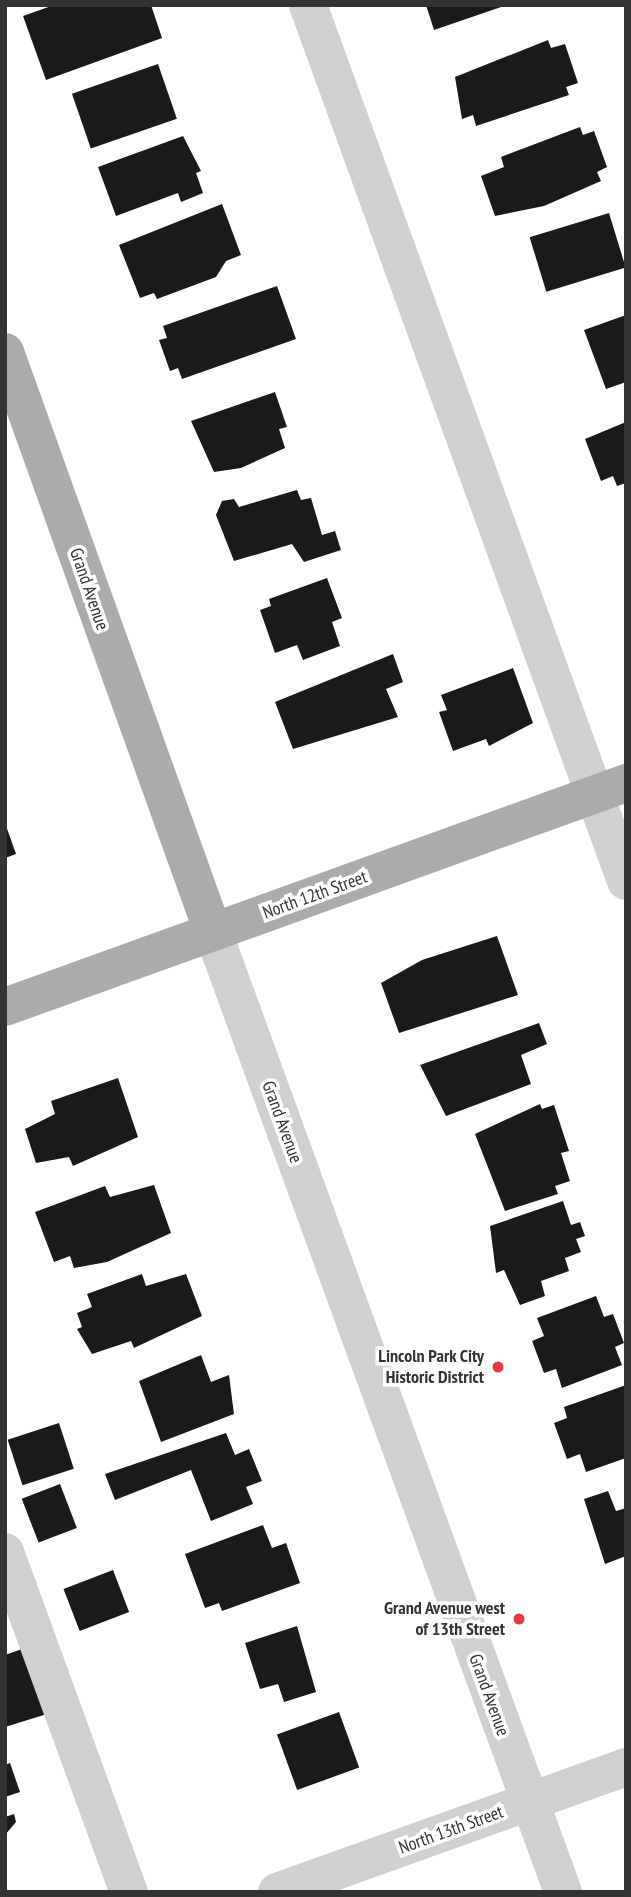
<!DOCTYPE html>
<style>
body{margin:0}
#map{position:relative;width:631px;height:1897px;overflow:hidden;background:#fff;font-family:"PT Sans Narrow",sans-serif}
div>[style]{position:absolute}
.building>*{inset:0;background:#1a1a1a;transform-origin:0 0}
.minor>*{height:38px;margin:-19px;padding:0 19px;transform-origin:19px;border-radius:19px;background:#d0d0d0}
.major>*{height:38px;margin:-19px;padding:0 19px;transform-origin:19px;border-radius:19px;background:#ababab}
.dots>*{width:19px;height:19px;translate:-50% -50%;box-sizing:border-box;border:4px solid #fff;border-radius:50%}
span{translate:-50% -50%;white-space:nowrap;text-align:center;line-height:1.15;-webkit-text-stroke:7px #fff;paint-order:stroke}
.street-label{font-size:18px;color:#333}
.poi-label{font-size:18px;color:#333;font-weight:700}
.right{translate:-100% -50%;text-align:right}
.frame{position:absolute;inset:0;border:7px solid #333;pointer-events:none}
</style>
<div id="map">
<div class="building">
<i style="clip-path:polygon(54px 5px,151px 5px,162px 38px,46px 80px,23px 16px)"></i>
<i style="clip-path:polygon(426px 5px,504px 5px,504px 6px,434px 30px)"></i>
<i style="clip-path:polygon(548px 40px,551px 48px,565px 44px,578px 83px,566px 87px,569px 95px,476px 126px,473px 115px,462px 119px,455px 77px)"></i>
<i style="left:158px;top:64px;width:58px;height:91px;rotate:71deg"></i>
<i style="clip-path:polygon(580px 127px,583px 135px,594px 131px,607px 167px,597px 172px,601px 181px,544px 206px,495px 216px,481px 176px,504px 167px,501px 157px)"></i>
<i style="clip-path:polygon(183px 136px,201px 171px,196px 173px,203px 193px,181px 202px,178px 193px,116px 216px,98px 167px)"></i>
<i style="clip-path:polygon(222px 204px,241px 255px,226px 261px,216px 277px,157px 299px,154px 293px,140px 298px,119px 245px)"></i>
<i style="left:609px;top:213px;width:57px;height:83px;rotate:73deg"></i>
<i style="clip-path:polygon(277px 286px,296px 339px,182px 379px,178px 368px,170px 371px,159px 340px,167px 338px,163px 326px)"></i>
<i style="clip-path:polygon(626px 315px,626px 382px,606px 389px,584px 330px)"></i>
<i style="clip-path:polygon(275px 392px,287px 427px,279px 429px,285px 448px,241px 468px,214px 472px,191px 421px)"></i>
<i style="clip-path:polygon(626px 422px,626px 483px,617px 486px,613px 476px,601px 481px,585px 439px)"></i>
<i style="clip-path:polygon(297px 490px,301px 500px,311px 498px,322px 535px,335px 531px,341px 550px,304px 562px,292px 544px,234px 561px,216px 515px,222px 501px,234px 499px,239px 507px)"></i>
<i style="clip-path:polygon(327px 578px,342px 618px,332px 622px,340px 646px,303px 660px,297px 645px,275px 653px,260px 610px,271px 606px,269px 599px)"></i>
<i style="clip-path:polygon(393px 654px,403px 682px,386px 689px,398px 717px,293px 749px,275px 702px)"></i>
<i style="clip-path:polygon(513px 668px,533px 723px,489px 746px,486px 739px,453px 751px,439px 712px,447px 710px,441px 695px)"></i>
<i style="clip-path:polygon(5px 823px,16px 854px,5px 858px)"></i>
<i style="clip-path:polygon(497px 936px,518px 995px,399px 1033px,381px 983px,422px 960px)"></i>
<i style="clip-path:polygon(539px 1023px,547px 1044px,521px 1055px,531px 1084px,446px 1116px,420px 1065px)"></i>
<i style="clip-path:polygon(118px 1078px,138px 1137px,73px 1166px,69px 1157px,36px 1163px,25px 1129px,55px 1114px,51px 1101px)"></i>
<i style="clip-path:polygon(540px 1104px,542px 1109px,554px 1105px,569px 1151px,561px 1153px,570px 1181px,555px 1186px,558px 1194px,505px 1211px,475px 1134px)"></i>
<i style="clip-path:polygon(154px 1185px,171px 1233px,107px 1262px,74px 1268px,70px 1256px,54px 1262px,35px 1212px,105px 1186px,110px 1197px)"></i>
<i style="clip-path:polygon(563px 1201px,571px 1225px,580px 1222px,585px 1236px,576px 1239px,581px 1252px,565px 1258px,569px 1271px,541px 1281px,545px 1296px,520px 1305px,504px 1270px,496px 1273px,490px 1226px)"></i>
<i style="clip-path:polygon(142px 1274px,146px 1286px,186px 1274px,202px 1316px,134px 1348px,131px 1341px,92px 1354px,77px 1329px,82px 1327px,77px 1313px,92px 1307px,87px 1294px)"></i>
<i style="clip-path:polygon(596px 1296px,604px 1317px,613px 1314px,624px 1343px,615px 1347px,622px 1365px,562px 1388px,556px 1369px,544px 1373px,532px 1341px,544px 1336px,537px 1318px)"></i>
<i style="clip-path:polygon(201px 1355px,211px 1382px,229px 1375px,234px 1414px,161px 1442px,139px 1381px)"></i>
<i style="clip-path:polygon(626px 1385px,626px 1458px,586px 1472px,580px 1454px,567px 1459px,554px 1423px,567px 1418px,564px 1407px)"></i>
<i style="left:59px;top:1423px;width:48px;height:54px;rotate:72deg"></i>
<i style="clip-path:polygon(226px 1433px,235px 1455px,249px 1449px,262px 1481px,246px 1487px,253px 1504px,211px 1521px,191px 1470px,115px 1500px,105px 1474px)"></i>
<i style="left:60px;top:1484px;width:47px;height:41px;rotate:69deg"></i>
<i style="clip-path:polygon(608px 1491px,616px 1511px,626px 1508px,626px 1556px,605px 1564px,584px 1499px)"></i>
<i style="clip-path:polygon(263px 1525px,272px 1548px,286px 1543px,300px 1583px,222px 1611px,219px 1603px,205px 1608px,185px 1554px)"></i>
<i style="left:113px;top:1570px;width:45px;height:53px;rotate:69deg"></i>
<i style="clip-path:polygon(297px 1626px,316px 1692px,284px 1702px,278px 1684px,260px 1689px,245px 1643px)"></i>
<i style="clip-path:polygon(25px 1648px,47px 1714px,5px 1727px,5px 1655px)"></i>
<i style="left:339px;top:1712px;width:59px;height:66px;rotate:70deg"></i>
<i style="clip-path:polygon(10px 1763px,20px 1792px,5px 1797px,5px 1765px)"></i>
<i style="clip-path:polygon(14px 1814px,16px 1822px,5px 1835px,5px 1817px)"></i>
</div>
<div class="minor">
<i style="left:308px;top:5px;width:932px;rotate:70.05deg"></i>
<i style="left:213px;top:932px;width:1022px;rotate:69.97deg"></i>
<i style="left:5px;top:1552px;width:362px;rotate:70deg"></i>
<i style="left:277px;top:1892px;width:371px;rotate:-19.7deg"></i>
</div>
<div class="major">
<i style="left:5px;top:352px;width:616px;rotate:70.27deg"></i>
<i style="left:5px;top:1007px;width:660px;rotate:-19.83deg"></i>
</div>
<div class="dots">
<i style="left:498px;top:1367px;background:#e63946"></i>
<i style="left:519px;top:1619px;background:#e63946"></i>
</div>
<div class="street-label">
<span style="left:89px;top:589px;rotate:71deg">Grand Avenue</span>
<span style="left:315px;top:895px;rotate:-20deg">North 12th Street</span>
<span style="left:282px;top:1122px;rotate:70deg">Grand Avenue</span>
<span style="left:489px;top:1695px;rotate:70deg">Grand Avenue</span>
<span style="left:451px;top:1830px;rotate:-20deg">North 13th Street</span>
</div>
<div class="poi-label">
<span class="right" style="left:484px;top:1367px">Lincoln Park City<br>Historic District</span>
<span class="right" style="left:505px;top:1619px">Grand Avenue west<br>of 13th Street</span>
</div>
<div class="frame"></div>
</div>
